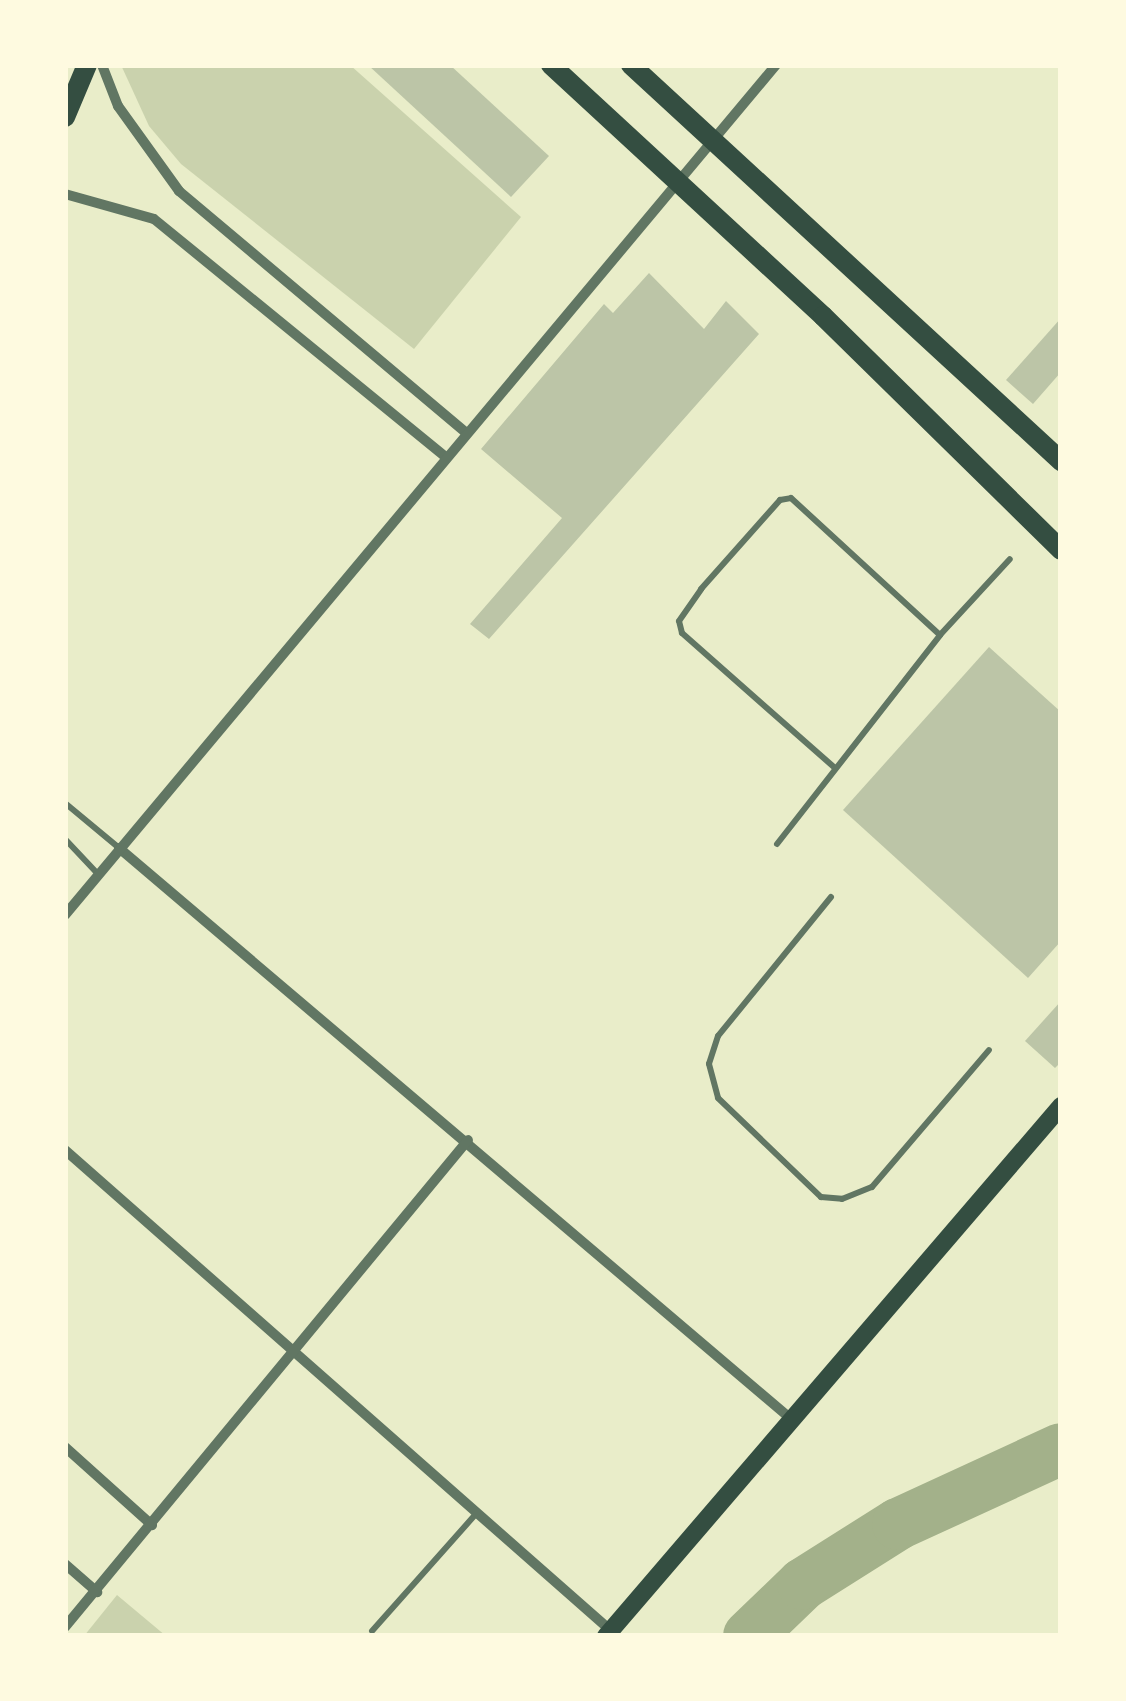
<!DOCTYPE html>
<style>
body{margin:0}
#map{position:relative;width:1126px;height:1701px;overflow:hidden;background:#e9edc9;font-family:"PT Sans",sans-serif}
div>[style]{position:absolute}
.green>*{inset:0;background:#cad2ad}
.river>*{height:52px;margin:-26px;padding:0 26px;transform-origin:26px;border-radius:26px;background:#a3b18a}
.building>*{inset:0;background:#bcc5a7}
.service>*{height:6px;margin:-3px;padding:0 3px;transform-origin:3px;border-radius:3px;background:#617663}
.minor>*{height:10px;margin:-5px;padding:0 5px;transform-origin:5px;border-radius:5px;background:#617663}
.secondary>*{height:18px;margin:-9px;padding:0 9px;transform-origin:9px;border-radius:9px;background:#344e41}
.primary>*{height:20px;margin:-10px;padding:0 10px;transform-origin:10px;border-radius:10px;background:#344e41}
span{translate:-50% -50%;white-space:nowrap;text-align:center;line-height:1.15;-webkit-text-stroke:10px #fefae0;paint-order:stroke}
.frame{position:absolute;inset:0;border:68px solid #fefae0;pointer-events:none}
</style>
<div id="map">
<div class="green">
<i style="clip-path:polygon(121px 65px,350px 65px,521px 217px,414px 349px,181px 164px,149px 126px)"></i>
<i style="clip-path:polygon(117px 1595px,166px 1636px,84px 1636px)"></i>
</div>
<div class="river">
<i style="left:749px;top:1636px;width:75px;rotate:-43.9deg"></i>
<i style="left:803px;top:1584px;width:112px;rotate:-32.3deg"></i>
<i style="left:898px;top:1524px;width:179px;rotate:-24.7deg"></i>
</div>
<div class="building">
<i style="clip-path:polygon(368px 65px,450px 65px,549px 156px,511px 197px)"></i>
<i style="clip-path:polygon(649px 273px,704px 329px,726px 301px,759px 334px,489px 639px,470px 624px,562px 518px,481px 449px,604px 304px,613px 313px)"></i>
<i style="clip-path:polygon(1061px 318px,1061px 372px,1033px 404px,1006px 380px)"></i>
<i style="clip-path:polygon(989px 647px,1061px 712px,1061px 941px,1028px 978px,843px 810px)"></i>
<i style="clip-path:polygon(1061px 1001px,1061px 1062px,1055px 1068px,1025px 1041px)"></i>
</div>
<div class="service">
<i style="left:835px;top:768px;width:204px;rotate:-138.6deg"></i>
<i style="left:682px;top:633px;width:12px;rotate:-104deg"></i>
<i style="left:679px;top:621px;width:39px;rotate:-55deg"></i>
<i style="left:701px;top:589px;width:119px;rotate:-48.4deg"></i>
<i style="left:780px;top:500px;width:11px;rotate:-10deg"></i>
<i style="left:791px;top:498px;width:202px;rotate:42.6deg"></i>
<i style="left:65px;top:803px;width:69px;rotate:39.7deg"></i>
<i style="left:65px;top:839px;width:48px;rotate:46.7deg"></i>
<i style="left:777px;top:844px;width:265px;rotate:-52deg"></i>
<i style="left:940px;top:635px;width:103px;rotate:-47.4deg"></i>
<i style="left:831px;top:897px;width:179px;rotate:129.1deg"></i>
<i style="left:718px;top:1036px;width:29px;rotate:108deg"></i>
<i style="left:709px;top:1064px;width:35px;rotate:75deg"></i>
<i style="left:718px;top:1098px;width:143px;rotate:43.9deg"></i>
<i style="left:821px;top:1197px;width:21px;rotate:5deg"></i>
<i style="left:842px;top:1199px;width:32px;rotate:-22deg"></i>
<i style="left:872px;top:1187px;width:180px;rotate:-49.5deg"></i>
<i style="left:372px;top:1631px;width:154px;rotate:-48.4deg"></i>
</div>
<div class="minor">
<i style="left:102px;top:65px;width:44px;rotate:68.7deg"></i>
<i style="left:118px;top:106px;width:105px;rotate:54.3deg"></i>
<i style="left:179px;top:191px;width:374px;rotate:40.1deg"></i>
<i style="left:65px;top:194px;width:92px;rotate:15.7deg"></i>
<i style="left:154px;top:219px;width:375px;rotate:39.2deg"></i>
<i style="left:119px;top:848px;width:880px;rotate:40.35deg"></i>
<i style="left:65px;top:915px;width:1108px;rotate:-50.09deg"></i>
<i style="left:65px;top:1150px;width:726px;rotate:41.37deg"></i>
<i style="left:65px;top:1447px;width:117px;rotate:41.9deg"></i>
<i style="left:65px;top:1564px;width:43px;rotate:41.2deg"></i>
<i style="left:65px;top:1627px;width:632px;rotate:-50.39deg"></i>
</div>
<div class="secondary">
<i style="left:606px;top:1636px;width:699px;rotate:-49.35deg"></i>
</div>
<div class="primary">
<i style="left:551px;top:65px;width:370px;rotate:42.7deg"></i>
<i style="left:823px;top:316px;width:334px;rotate:44.5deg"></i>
<i style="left:631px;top:65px;width:585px;rotate:42.64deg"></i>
<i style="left:65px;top:117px;width:56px;rotate:-67.1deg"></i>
</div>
<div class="frame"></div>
</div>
